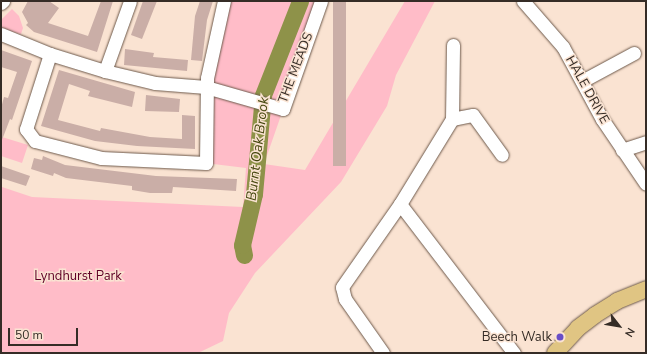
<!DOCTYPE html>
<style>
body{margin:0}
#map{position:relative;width:647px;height:354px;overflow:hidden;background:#fae3d2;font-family:"Nunito Sans",sans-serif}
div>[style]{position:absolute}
.green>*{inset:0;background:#ffbcc8}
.river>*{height:17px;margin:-8.5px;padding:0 8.5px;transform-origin:8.5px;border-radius:8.5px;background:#8e9249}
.building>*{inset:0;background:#caaea7;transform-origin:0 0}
.roads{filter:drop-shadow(0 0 1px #6d594b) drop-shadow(0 0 1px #6d594b)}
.minor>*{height:13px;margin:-6.5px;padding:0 6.5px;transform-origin:6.5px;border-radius:6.5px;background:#fff}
.major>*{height:16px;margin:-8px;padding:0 8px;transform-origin:8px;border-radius:8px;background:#e0c583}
.dots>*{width:11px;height:11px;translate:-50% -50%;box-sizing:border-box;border:2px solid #fae3d2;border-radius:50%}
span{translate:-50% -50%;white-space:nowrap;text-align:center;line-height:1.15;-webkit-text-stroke:3px #fae3d2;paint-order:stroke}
.street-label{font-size:13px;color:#352c26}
.park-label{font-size:13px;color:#600026}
.poi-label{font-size:13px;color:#352c26}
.right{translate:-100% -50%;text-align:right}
.water-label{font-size:14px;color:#45470e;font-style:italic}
.frame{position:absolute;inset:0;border:2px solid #352c26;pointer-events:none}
.north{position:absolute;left:599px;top:306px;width:40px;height:40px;-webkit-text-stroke:3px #fae3d2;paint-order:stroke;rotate:121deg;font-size:11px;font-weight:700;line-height:16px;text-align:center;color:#352c26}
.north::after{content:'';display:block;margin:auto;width:14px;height:18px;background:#352c26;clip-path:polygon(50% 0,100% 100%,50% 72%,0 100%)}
.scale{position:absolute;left:8px;top:328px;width:70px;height:18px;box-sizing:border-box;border:2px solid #352c26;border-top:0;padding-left:5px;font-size:12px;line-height:14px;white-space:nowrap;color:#352c26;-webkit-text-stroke:3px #fae3d2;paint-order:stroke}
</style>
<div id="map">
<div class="green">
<i style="clip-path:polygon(224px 1px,321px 1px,264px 164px,305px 170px,405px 1px,435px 1px,396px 75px,387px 106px,341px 182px,255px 273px,229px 313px,223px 341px,198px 353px,1px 353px,2px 187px,32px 197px,243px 207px,246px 168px,205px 163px,206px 87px)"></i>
<i style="clip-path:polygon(12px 9px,19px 16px,23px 28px,21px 34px,1px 29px,1px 20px)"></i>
<i style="clip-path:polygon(2px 137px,28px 145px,22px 163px,1px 156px)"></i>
</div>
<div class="river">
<i style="left:244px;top:255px;width:10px;rotate:-101deg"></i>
<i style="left:242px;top:245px;width:52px;rotate:-76.8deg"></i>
<i style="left:254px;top:194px;width:99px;rotate:-84.8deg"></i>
<i style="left:263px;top:95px;width:101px;rotate:-68.5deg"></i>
</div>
<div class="building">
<i style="clip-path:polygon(28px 1px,49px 1px,59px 8px,48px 23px,88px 36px,101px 1px,113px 1px,97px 52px,34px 32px,26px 25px,28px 23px,22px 12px)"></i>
<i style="clip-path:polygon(143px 1px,157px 1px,142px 39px,131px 35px)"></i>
<i style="clip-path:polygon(200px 1px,213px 1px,207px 20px,202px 61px,191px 60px,195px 16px)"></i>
<i style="left:333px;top:1px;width:13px;height:165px"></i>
<i style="clip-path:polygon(125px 49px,154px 53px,153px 57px,188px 60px,187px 71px,124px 65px)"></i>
<i style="clip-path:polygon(1px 50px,32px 61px,12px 120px,10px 119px,2px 140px,1px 108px,4px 97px,8px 98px,17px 72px,1px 67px)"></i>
<i style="clip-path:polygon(59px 70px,135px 92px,132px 107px,88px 96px,90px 91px,69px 84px,58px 120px,100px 131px,101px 128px,150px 137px,182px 139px,182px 115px,195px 116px,195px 149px,137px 146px,95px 141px,41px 126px)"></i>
<i style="clip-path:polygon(146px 95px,180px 99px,179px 112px,145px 111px)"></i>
<i style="clip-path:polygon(43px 156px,65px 165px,156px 176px,237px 179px,236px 191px,173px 187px,172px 193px,150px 193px,132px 190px,132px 186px,66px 178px,54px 173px,53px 176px,31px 169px,34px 158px,42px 160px)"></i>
<i style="clip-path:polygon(1px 166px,30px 176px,26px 186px,1px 178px)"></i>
</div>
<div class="roads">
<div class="minor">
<i style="left:523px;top:1px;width:61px;rotate:49deg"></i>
<i style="left:563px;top:47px;width:82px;rotate:61.6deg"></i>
<i style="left:602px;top:119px;width:78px;rotate:55.9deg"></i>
<i style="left:1px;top:3px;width:3px;rotate:-45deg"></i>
<i style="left:1px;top:34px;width:53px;rotate:22.2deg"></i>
<i style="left:50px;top:54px;width:58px;rotate:17.2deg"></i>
<i style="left:105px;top:71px;width:51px;rotate:13.5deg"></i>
<i style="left:155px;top:83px;width:51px;rotate:4.5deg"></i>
<i style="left:206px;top:87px;width:80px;rotate:15.9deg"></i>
<i style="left:283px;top:109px;width:114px;rotate:-70.6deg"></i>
<i style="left:50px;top:54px;width:79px;rotate:107.7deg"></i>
<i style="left:26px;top:129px;width:15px;rotate:53deg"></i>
<i style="left:35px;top:141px;width:68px;rotate:14.4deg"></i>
<i style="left:101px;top:158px;width:105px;rotate:2.7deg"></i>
<i style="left:206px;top:163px;width:85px;rotate:-89.3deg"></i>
<i style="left:207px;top:78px;width:79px;rotate:-77.6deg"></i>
<i style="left:105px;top:71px;width:74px;rotate:-70.3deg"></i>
<i style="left:582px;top:81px;width:59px;rotate:-28.3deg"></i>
<i style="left:452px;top:119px;width:74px;rotate:-89.2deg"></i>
<i style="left:452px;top:119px;width:21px;rotate:-11deg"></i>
<i style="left:473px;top:115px;width:49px;rotate:54.1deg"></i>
<i style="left:622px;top:150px;width:25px;rotate:-18deg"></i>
<i style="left:400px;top:204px;width:188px;rotate:52.6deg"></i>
<i style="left:383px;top:353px;width:66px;rotate:-125.1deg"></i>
<i style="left:345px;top:299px;width:12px;rotate:-104deg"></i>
<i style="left:342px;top:287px;width:101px;rotate:-55.1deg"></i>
<i style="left:400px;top:204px;width:100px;rotate:-58.5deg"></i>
</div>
<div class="major">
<i style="left:555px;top:353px;width:34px;rotate:-47deg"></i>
<i style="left:578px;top:328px;width:21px;rotate:-37deg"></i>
<i style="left:595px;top:315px;width:26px;rotate:-32deg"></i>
<i style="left:617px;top:301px;width:31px;rotate:-22deg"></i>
</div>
</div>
<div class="dots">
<i style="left:560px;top:337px;background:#694ec7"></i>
</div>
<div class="street-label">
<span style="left:296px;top:68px;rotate:-69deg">THE MEADS</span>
<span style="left:587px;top:90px;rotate:61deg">HALE DRIVE</span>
</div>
<div class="park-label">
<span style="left:78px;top:276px">Lyndhurst Park</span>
</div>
<div class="poi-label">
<span class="right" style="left:552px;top:337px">Beech Walk</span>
</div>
<div class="water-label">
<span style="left:258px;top:149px;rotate:-83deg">Burnt Oak Brook</span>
</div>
<div class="frame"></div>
<div class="north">N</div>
<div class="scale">50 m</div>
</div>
